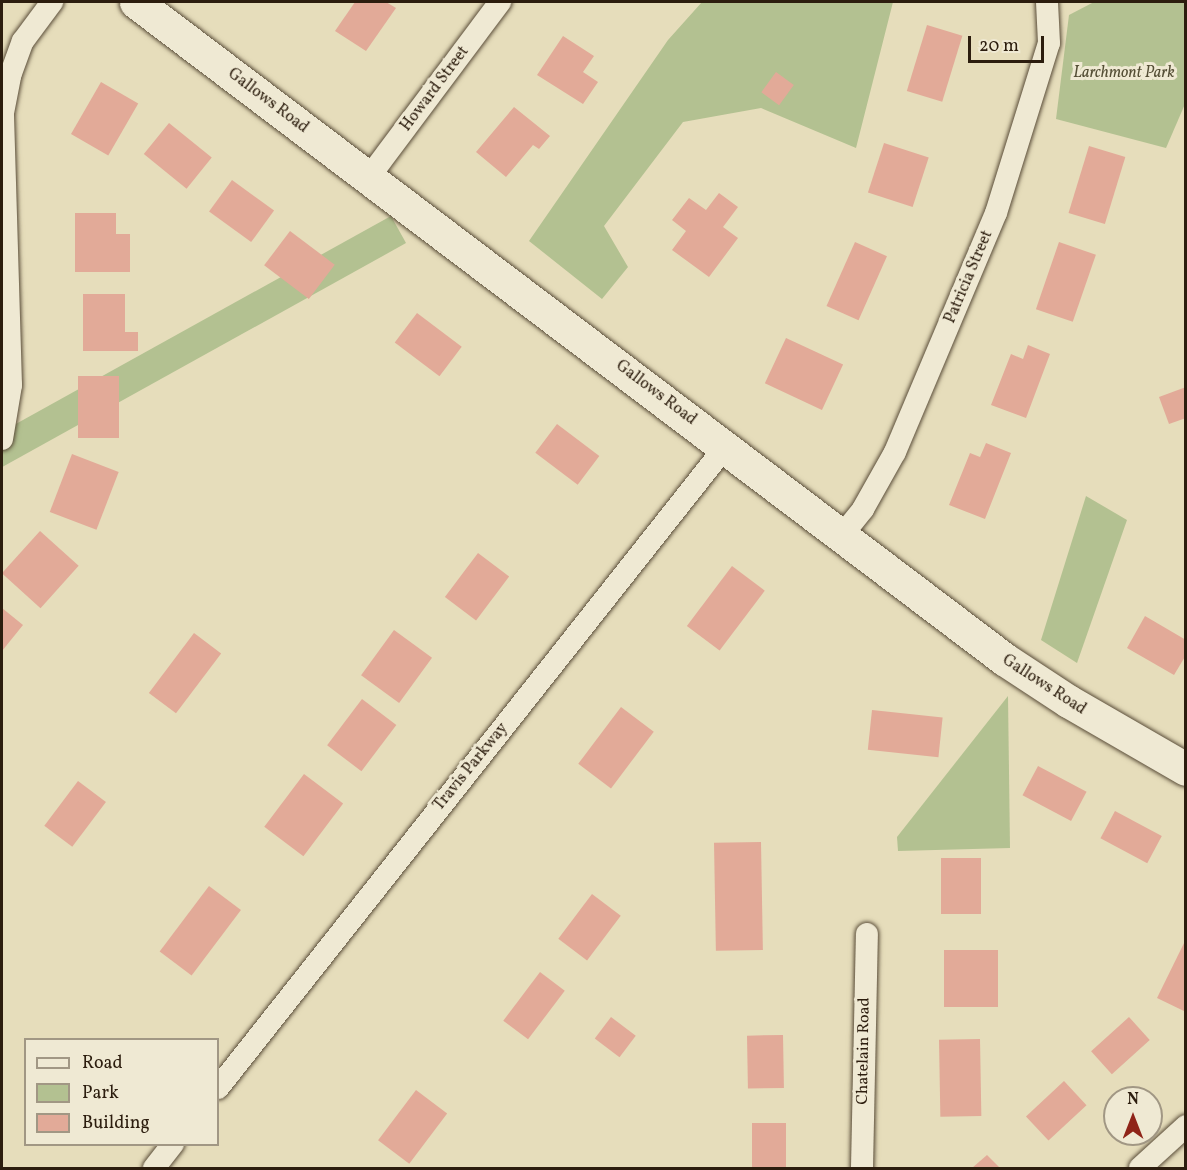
<!DOCTYPE html>
<style>
body{margin:0}
#map{position:relative;width:1187px;height:1170px;overflow:hidden;background:#e6ddbb;font-family:Vollkorn,serif}
div>[style]{position:absolute}
.green>*{inset:0;background:#b3c191;transform-origin:0 0}
.building>*{inset:0;background:#e2aa98;transform-origin:0 0}
.roads{filter:drop-shadow(0 0 2px #5a4d39) drop-shadow(0 0 2px #5a4d39)}
.minor>*{height:22px;margin:-11px;padding:0 11px;transform-origin:11px;border-radius:11px;background:#efe9d3}
.secondary>*{height:33px;margin:-16.5px;padding:0 16.5px;transform-origin:16.5px;border-radius:16.5px;background:#efe9d3}
span{translate:-50% -50%;white-space:nowrap;text-align:center;line-height:1.15;-webkit-text-stroke:6px #efe9d3;paint-order:stroke}
.park-label{font-size:16px;color:#544e35;font-style:italic}
.street-label{font-size:16px;color:#2c1d0e}
.frame{position:absolute;inset:0;border:3px solid #2c1d0e;pointer-events:none}
.legend{position:absolute;left:24px;top:1038px;width:195px;height:108px;box-sizing:border-box;background:#efe9d3;border:2px solid #a19784;margin:0;padding:8px 10px;list-style:none;font-size:18px;color:#2c1d0e}
.legend li{display:flex;align-items:center;gap:12px;height:30px}
.legend b{width:30px;border:2px solid #a19784}
.north{position:absolute;left:1103px;top:1086px;width:60px;height:60px;box-sizing:border-box;background:#efe9d3;border:2px solid #a19784;border-radius:50%;rotate:0deg;font-size:16px;font-weight:700;line-height:24px;text-align:center;color:#2c1d0e}
.north::after{content:'';display:block;margin:auto;width:21px;height:27px;background:#8f2418;clip-path:polygon(50% 0,100% 100%,50% 72%,0 100%)}
.scale{position:absolute;left:968px;top:36px;width:76px;height:27px;box-sizing:border-box;border:3px solid #2c1d0e;border-top:0;padding-left:8px;font-size:18px;line-height:21px;white-space:nowrap;color:#2c1d0e;-webkit-text-stroke:4px #efe9d3;paint-order:stroke}
</style>
<div id="map">
<div class="green">
<i style="clip-path:polygon(702px 2px,893px 2px,856px 148px,761px 108px,683px 122px,604px 226px,628px 267px,602px 299px,529px 241px,668px 40px)"></i>
<i style="clip-path:polygon(1094px 2px,1185px 2px,1185px 104px,1166px 148px,1056px 119px,1069px 15px)"></i>
<i style="left:391px;top:216px;width:31px;height:465px;rotate:61deg"></i>
<i style="clip-path:polygon(1086px 496px,1127px 520px,1077px 663px,1041px 640px)"></i>
<i style="clip-path:polygon(1008px 696px,1010px 848px,898px 851px,897px 837px)"></i>
</div>
<div class="building">
<i style="clip-path:polygon(355px 2px,386px 2px,396px 8px,366px 51px,335px 31px)"></i>
<i style="left:927px;top:25px;width:37px;height:69px;rotate:17deg"></i>
<i style="clip-path:polygon(563px 36px,594px 56px,583px 72px,598px 82px,583px 104px,537px 75px)"></i>
<i style="left:776px;top:72px;width:22px;height:25px;rotate:36deg"></i>
<i style="left:101px;top:82px;width:43px;height:60px;rotate:30deg"></i>
<i style="clip-path:polygon(514px 107px,550px 136px,539px 149px,533px 145px,506px 177px,476px 152px)"></i>
<i style="left:169px;top:123px;width:55px;height:40px;rotate:39deg"></i>
<i style="left:884px;top:143px;width:47px;height:52px;rotate:18deg"></i>
<i style="left:1089px;top:146px;width:38px;height:70px;rotate:17deg"></i>
<i style="left:232px;top:180px;width:52px;height:39px;rotate:36deg"></i>
<i style="clip-path:polygon(719px 193px,738px 207px,723px 227px,738px 238px,709px 277px,672px 250px,686px 231px,672px 220px,689px 198px,706px 210px)"></i>
<i style="clip-path:polygon(75px 213px,116px 213px,116px 234px,130px 234px,130px 272px,75px 272px)"></i>
<i style="left:290px;top:231px;width:56px;height:43px;rotate:37deg"></i>
<i style="left:855px;top:242px;width:35px;height:70px;rotate:24deg"></i>
<i style="left:1059px;top:242px;width:39px;height:71px;rotate:19deg"></i>
<i style="clip-path:polygon(83px 294px,125px 294px,125px 332px,138px 332px,138px 351px,83px 351px)"></i>
<i style="left:417px;top:313px;width:56px;height:37px;rotate:37deg"></i>
<i style="left:786px;top:338px;width:63px;height:50px;rotate:25deg"></i>
<i style="clip-path:polygon(1028px 345px,1050px 354px,1026px 418px,991px 405px,1011px 354px,1023px 359px)"></i>
<i style="left:78px;top:376px;width:41px;height:62px"></i>
<i style="clip-path:polygon(1186px 387px,1186px 418px,1169px 424px,1159px 397px)"></i>
<i style="left:557px;top:424px;width:53px;height:36px;rotate:37deg"></i>
<i style="clip-path:polygon(986px 443px,1011px 453px,985px 519px,949px 505px,970px 453px,980px 457px)"></i>
<i style="left:72px;top:454px;width:50px;height:62px;rotate:21deg"></i>
<i style="left:40px;top:531px;width:52px;height:57px;rotate:42deg"></i>
<i style="left:478px;top:553px;width:39px;height:55px;rotate:37deg"></i>
<i style="left:732px;top:566px;width:41px;height:75px;rotate:37deg"></i>
<i style="clip-path:polygon(2px 608px,23px 625px,2px 651px)"></i>
<i style="clip-path:polygon(1145px 616px,1186px 640px,1186px 655px,1174px 675px,1127px 648px)"></i>
<i style="left:394px;top:630px;width:47px;height:56px;rotate:36deg"></i>
<i style="left:194px;top:633px;width:34px;height:75px;rotate:37deg"></i>
<i style="left:362px;top:699px;width:43px;height:58px;rotate:37deg"></i>
<i style="left:621px;top:707px;width:41px;height:71px;rotate:37deg"></i>
<i style="left:872px;top:710px;width:71px;height:40px;rotate:6deg"></i>
<i style="left:1038px;top:766px;width:55px;height:33px;rotate:28deg"></i>
<i style="left:304px;top:774px;width:49px;height:66px;rotate:37deg"></i>
<i style="left:78px;top:781px;width:35px;height:56px;rotate:37deg"></i>
<i style="left:1115px;top:811px;width:53px;height:31px;rotate:28deg"></i>
<i style="left:761px;top:842px;width:108px;height:47px;rotate:89deg"></i>
<i style="left:941px;top:858px;width:40px;height:56px"></i>
<i style="left:209px;top:886px;width:40px;height:82px;rotate:37deg"></i>
<i style="left:592px;top:894px;width:36px;height:56px;rotate:37deg"></i>
<i style="clip-path:polygon(1186px 939px,1186px 1012px,1157px 998px)"></i>
<i style="left:944px;top:950px;width:54px;height:57px"></i>
<i style="left:540px;top:972px;width:31px;height:61px;rotate:37deg"></i>
<i style="left:611px;top:1017px;width:31px;height:27px;rotate:37deg"></i>
<i style="left:1129px;top:1017px;width:31px;height:51px;rotate:48deg"></i>
<i style="left:783px;top:1035px;width:53px;height:36px;rotate:89deg"></i>
<i style="left:980px;top:1039px;width:77px;height:41px;rotate:89deg"></i>
<i style="left:1064px;top:1081px;width:33px;height:52px;rotate:47deg"></i>
<i style="left:416px;top:1090px;width:39px;height:63px;rotate:37deg"></i>
<i style="left:752px;top:1123px;width:34px;height:45px"></i>
<i style="clip-path:polygon(987px 1155px,1000px 1168px,972px 1168px)"></i>
</div>
<div class="roads">
<div class="minor">
<i style="left:369px;top:177px;width:219px;rotate:-53.2deg"></i>
<i style="left:2px;top:439px;width:55px;rotate:-80.5deg"></i>
<i style="left:11px;top:385px;width:272px;rotate:-91.7deg"></i>
<i style="left:3px;top:113px;width:38px;rotate:-79deg"></i>
<i style="left:10px;top:76px;width:37px;rotate:-70deg"></i>
<i style="left:23px;top:41px;width:49px;rotate:-53.4deg"></i>
<i style="left:843px;top:534px;width:32px;rotate:-51deg"></i>
<i style="left:863px;top:509px;width:65px;rotate:-60.7deg"></i>
<i style="left:895px;top:452px;width:259px;rotate:-67.1deg"></i>
<i style="left:996px;top:213px;width:178px;rotate:-72.7deg"></i>
<i style="left:1049px;top:43px;width:41px;rotate:-92.8deg"></i>
<i style="left:218px;top:1088px;width:819px;rotate:-51.65deg"></i>
<i style="left:154px;top:1168px;width:31px;rotate:-52deg"></i>
<i style="left:862px;top:1168px;width:234px;rotate:-88.8deg"></i>
<i style="left:1140px;top:1168px;width:62px;rotate:-42.4deg"></i>
</div>
<div class="secondary">
<i style="left:136px;top:2px;width:1089px;rotate:37.12deg"></i>
<i style="left:1004px;top:659px;width:77px;rotate:33.3deg"></i>
<i style="left:1068px;top:701px;width:136px;rotate:30deg"></i>
</div>
</div>
<div class="park-label">
<span style="left:1124px;top:73px">Larchmont Park</span>
</div>
<div class="street-label">
<span style="left:435px;top:89px;rotate:-53deg">Howard Street</span>
<span style="left:268px;top:101px;rotate:37deg">Gallows Road</span>
<span style="left:969px;top:277px;rotate:-67deg">Patricia Street</span>
<span style="left:656px;top:393px;rotate:37deg">Gallows Road</span>
<span style="left:1044px;top:685px;rotate:33deg">Gallows Road</span>
<span style="left:471px;top:767px;rotate:-51deg">Travis Parkway</span>
<span style="left:864px;top:1051px;rotate:-89deg">Chatelain Road</span>
</div>
<div class="frame"></div>
<ul class="legend">
<li><b style="height:8px;background:#efe9d3"></b>Road</li>
<li><b style="height:16px;background:#b3c191"></b>Park</li>
<li><b style="height:16px;background:#e2aa98"></b>Building</li>
</ul>
<div class="north">N</div>
<div class="scale">20 m</div>
</div>
